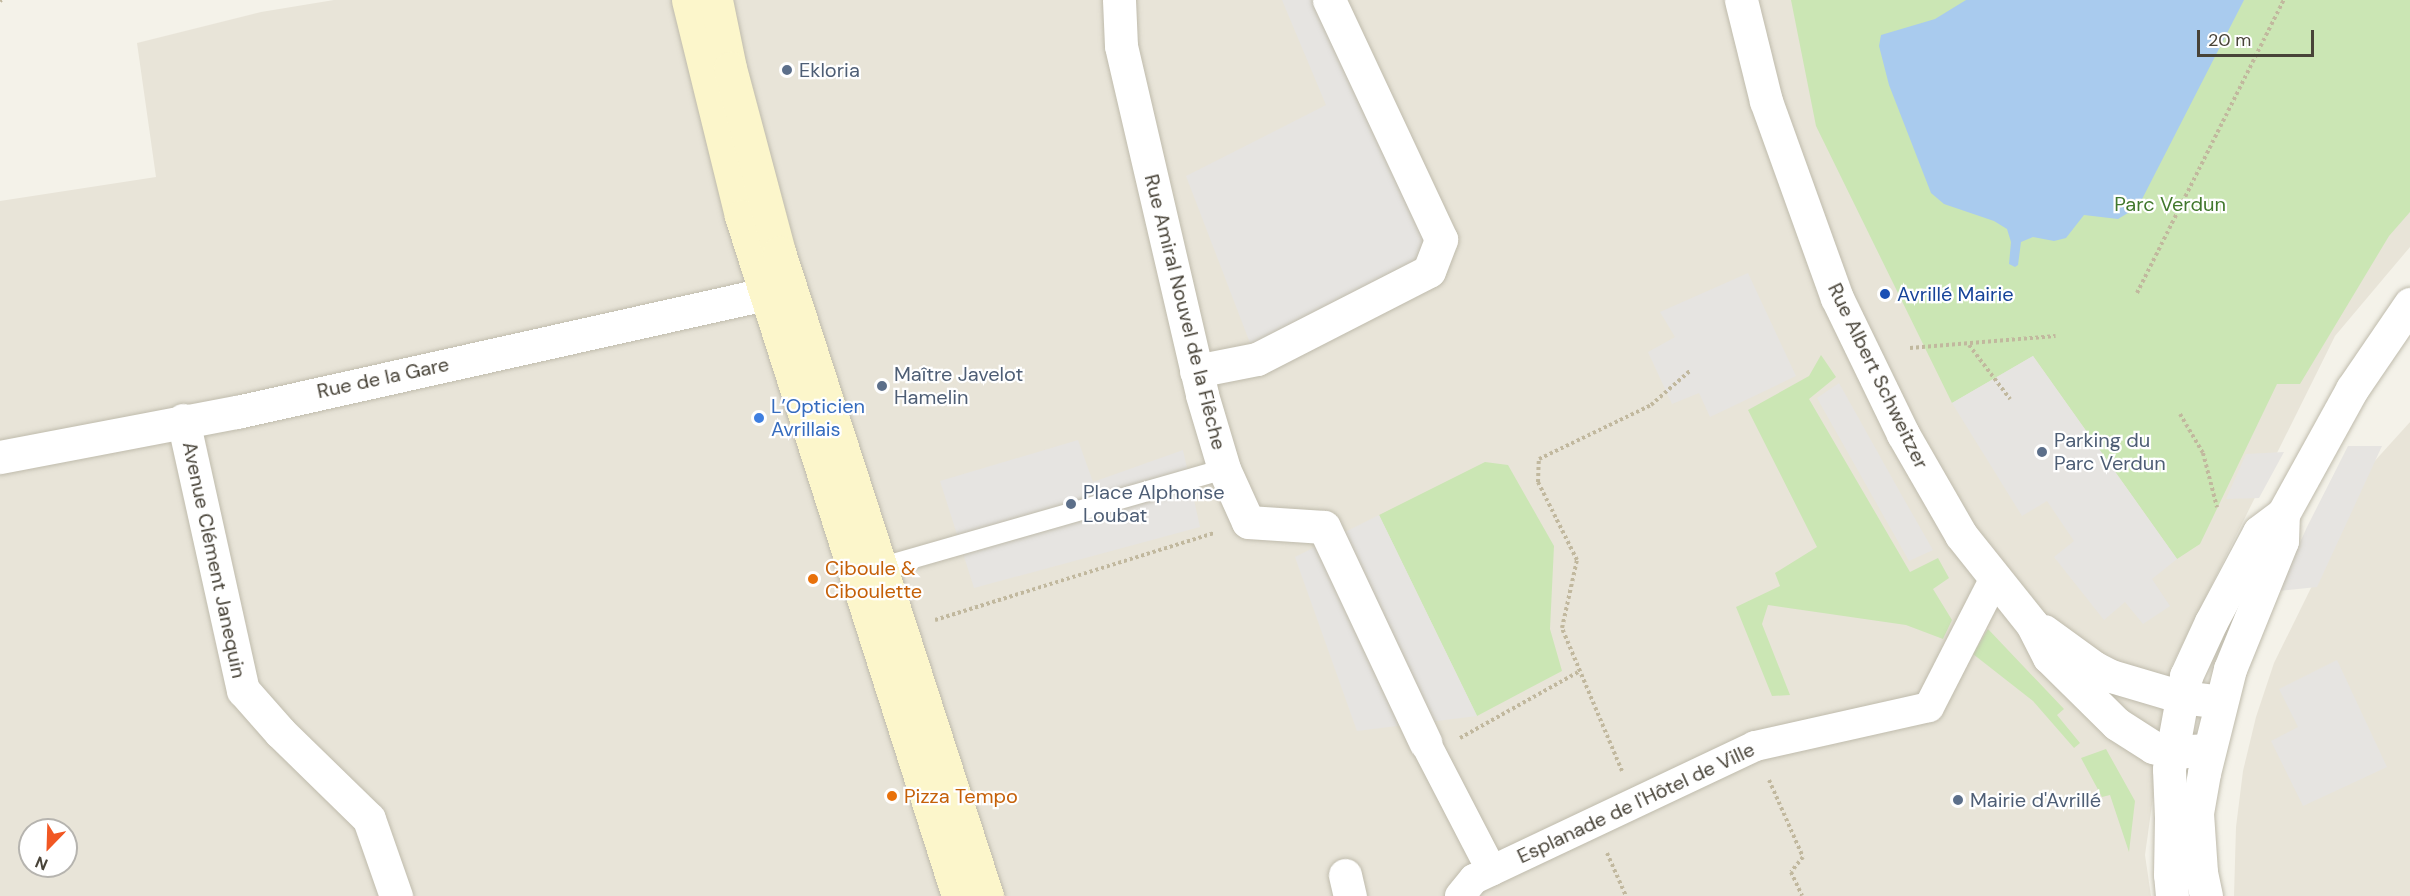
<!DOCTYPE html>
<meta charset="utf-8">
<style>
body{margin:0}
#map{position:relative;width:2410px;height:896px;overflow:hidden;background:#f4f2e9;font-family:"DM Sans",sans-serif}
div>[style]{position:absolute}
.residential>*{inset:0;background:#e8e4d8}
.green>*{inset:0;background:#cbe6b4}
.parking>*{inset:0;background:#e6e4e1}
.water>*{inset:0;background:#a9cbee}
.path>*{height:4px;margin-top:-2px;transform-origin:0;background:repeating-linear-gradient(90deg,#c1b89e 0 3px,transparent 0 6px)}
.roads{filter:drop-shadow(0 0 2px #bfbbac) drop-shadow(0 0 2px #bfbbac)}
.service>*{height:20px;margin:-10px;padding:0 10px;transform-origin:10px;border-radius:10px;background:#fff}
.pedestrian>*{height:30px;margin:-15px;padding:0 15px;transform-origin:15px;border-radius:15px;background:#fff}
.minor>*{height:33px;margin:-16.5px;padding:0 16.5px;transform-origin:16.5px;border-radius:16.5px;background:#fff}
.tertiary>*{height:33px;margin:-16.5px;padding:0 16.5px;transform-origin:16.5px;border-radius:16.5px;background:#fff}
.secondary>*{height:33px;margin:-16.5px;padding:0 16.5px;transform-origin:16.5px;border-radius:16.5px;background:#fcf6cb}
.dots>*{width:16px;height:16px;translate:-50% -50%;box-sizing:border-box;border:3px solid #fff;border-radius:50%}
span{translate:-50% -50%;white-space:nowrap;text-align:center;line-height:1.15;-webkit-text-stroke:4.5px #fff;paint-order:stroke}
.service-label{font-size:20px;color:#4e5e75}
.left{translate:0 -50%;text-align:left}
.park-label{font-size:20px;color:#41782d}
.transit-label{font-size:20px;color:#164399}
.street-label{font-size:20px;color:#484338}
.shop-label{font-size:20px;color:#366cbe}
.food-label{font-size:20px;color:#c56008}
.north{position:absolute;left:18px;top:818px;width:60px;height:60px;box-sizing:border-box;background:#fff;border:2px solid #b6b4af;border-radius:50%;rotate:203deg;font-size:16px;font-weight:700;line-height:24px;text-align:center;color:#484338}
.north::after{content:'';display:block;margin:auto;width:21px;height:27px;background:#f15723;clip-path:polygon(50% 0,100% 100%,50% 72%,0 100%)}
.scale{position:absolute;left:2197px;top:30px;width:117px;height:27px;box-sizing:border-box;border:3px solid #484338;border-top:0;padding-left:8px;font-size:18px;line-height:21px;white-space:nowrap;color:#484338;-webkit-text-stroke:4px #fff;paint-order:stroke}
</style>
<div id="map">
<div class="residential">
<i style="clip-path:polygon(evenodd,334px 0,2410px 0,2410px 247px,2335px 336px,2171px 667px,2145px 855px,2151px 896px,0 896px,0 201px,156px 177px,137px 43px,261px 12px,334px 0,30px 830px,66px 830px,66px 866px,30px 866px,30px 830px)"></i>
<i style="clip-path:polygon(2410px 422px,2410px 896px,2234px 896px,2236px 827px,2243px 771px,2256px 717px,2274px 663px,2372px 464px)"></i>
</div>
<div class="green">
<i style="clip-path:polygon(1791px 0,2410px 0,2410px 212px,2389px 236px,2300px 384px,2277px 384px,2200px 544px,2177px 559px,2033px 356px,1952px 403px,1816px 126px)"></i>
<i style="clip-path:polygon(1821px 355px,1836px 377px,1809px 399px,1910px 572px,1938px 558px,1949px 578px,1933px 589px,1952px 620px,1943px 639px,1906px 625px,1768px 605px,1762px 624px,1790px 695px,1772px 696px,1736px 607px,1780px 586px,1775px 573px,1817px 547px,1748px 410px,1809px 376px)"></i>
<i style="clip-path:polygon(1485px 462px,1508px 465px,1554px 546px,1550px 629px,1562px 671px,1477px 716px,1379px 515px)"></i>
<i style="clip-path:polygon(1988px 629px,2064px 709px,2057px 715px,2080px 743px,2074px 748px,2033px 701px,1973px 654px)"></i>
<i style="clip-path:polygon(2106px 749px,2135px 801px,2129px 852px,2110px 795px,2102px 797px,2081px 758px)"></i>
</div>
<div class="parking">
<i style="clip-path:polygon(1282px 0,1313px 0,1427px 245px,1416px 267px,1277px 339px,1250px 343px,1186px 176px,1326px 105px)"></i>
<i style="clip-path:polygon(1748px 273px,1796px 376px,1710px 417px,1699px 393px,1672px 404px,1648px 352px,1675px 337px,1660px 312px)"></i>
<i style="clip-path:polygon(2033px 356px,2177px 559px,2152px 579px,2170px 606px,2143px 624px,2125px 602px,2104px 620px,2054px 557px,2074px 541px,2047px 501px,2022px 516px,1952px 403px)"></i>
<i style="clip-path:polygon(1839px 383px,1901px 494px,1933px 550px,1909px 561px,1817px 398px)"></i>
<i style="clip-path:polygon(1078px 440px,1093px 482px,1183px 450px,1200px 527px,974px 588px,940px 481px)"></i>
<i style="clip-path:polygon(2348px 446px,2382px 446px,2317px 587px,2278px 591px,2307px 527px)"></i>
<i style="clip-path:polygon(2284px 452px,2259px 498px,2226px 499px,2246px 454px)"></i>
<i style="clip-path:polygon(1379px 515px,1477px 716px,1357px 731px,1295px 557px)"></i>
<i style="clip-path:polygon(2337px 660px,2387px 767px,2303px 806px,2271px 741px,2298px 727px,2279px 689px)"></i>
</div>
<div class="water">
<i style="clip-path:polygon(1966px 0,2244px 0,2138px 207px,2118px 219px,2084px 215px,2066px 238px,2054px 241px,2033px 237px,2021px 242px,2018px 265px,2015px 267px,2009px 264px,2011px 242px,2007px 229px,1994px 221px,1944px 204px,1931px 193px,1889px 85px,1879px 46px,1881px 35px,1935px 19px)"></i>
</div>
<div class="path">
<i style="left:0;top:1px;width:2px;rotate:-27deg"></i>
<i style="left:2137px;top:293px;width:328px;rotate:-63.4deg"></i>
<i style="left:1969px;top:345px;width:68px;rotate:52.8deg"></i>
<i style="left:1910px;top:348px;width:146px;rotate:-4.7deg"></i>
<i style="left:2180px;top:414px;width:45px;rotate:59.5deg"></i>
<i style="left:2203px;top:453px;width:56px;rotate:75.5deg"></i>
<i style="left:935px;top:620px;width:292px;rotate:-17.3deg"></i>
<i style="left:1460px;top:738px;width:137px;rotate:-29.2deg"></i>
<i style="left:1622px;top:771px;width:155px;rotate:-112.8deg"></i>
<i style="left:1562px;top:628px;width:70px;rotate:-77.6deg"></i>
<i style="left:1577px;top:560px;width:87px;rotate:-116.6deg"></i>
<i style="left:1538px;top:482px;width:23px;rotate:-88deg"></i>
<i style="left:1539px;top:459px;width:124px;rotate:-25.7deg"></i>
<i style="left:1651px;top:405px;width:53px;rotate:-41.2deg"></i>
<i style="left:1769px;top:780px;width:84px;rotate:66.2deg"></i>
<i style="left:1803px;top:857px;width:19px;rotate:129deg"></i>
<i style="left:1791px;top:872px;width:26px;rotate:65deg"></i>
<i style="left:1607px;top:853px;width:47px;rotate:66.2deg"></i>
</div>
<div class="roads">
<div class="service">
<i style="left:879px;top:568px;width:359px;rotate:-16deg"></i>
</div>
<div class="pedestrian">
<i style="left:1425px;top:742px;width:145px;rotate:62.6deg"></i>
<i style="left:1460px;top:896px;width:22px;rotate:-51deg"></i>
<i style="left:1474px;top:879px;width:311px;rotate:-25.3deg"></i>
<i style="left:1755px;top:746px;width:178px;rotate:-12.6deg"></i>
<i style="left:1929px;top:707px;width:143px;rotate:-62.9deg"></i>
</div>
<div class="minor">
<i style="left:1119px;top:0;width:46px;rotate:87.5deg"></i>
<i style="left:1121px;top:46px;width:358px;rotate:76.9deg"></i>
<i style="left:1202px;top:395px;width:77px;rotate:73.4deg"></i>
<i style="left:1224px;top:469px;width:58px;rotate:65.6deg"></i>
<i style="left:1248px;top:522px;width:76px;rotate:3.8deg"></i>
<i style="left:1324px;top:527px;width:238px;rotate:64.8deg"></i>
<i style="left:1741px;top:0;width:104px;rotate:76.1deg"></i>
<i style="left:1766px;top:101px;width:209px;rotate:70.2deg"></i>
<i style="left:1837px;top:298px;width:151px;rotate:64.1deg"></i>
<i style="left:1903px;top:434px;width:116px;rotate:60.1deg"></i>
<i style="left:1961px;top:535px;width:114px;rotate:51.4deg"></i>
<i style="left:2032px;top:624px;width:37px;rotate:63deg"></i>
<i style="left:2049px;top:657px;width:95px;rotate:44.6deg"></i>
<i style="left:2117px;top:724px;width:43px;rotate:32.6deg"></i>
<i style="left:2153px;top:747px;width:18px;rotate:16deg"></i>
<i style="left:2170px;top:752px;width:39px;rotate:-3deg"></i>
<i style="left:1196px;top:371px;width:62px;rotate:-11.1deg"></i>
<i style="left:1257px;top:359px;width:193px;rotate:-27.1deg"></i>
<i style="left:1429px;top:271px;width:34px;rotate:-69deg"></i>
<i style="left:1441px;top:239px;width:264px;rotate:-115.1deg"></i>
<i style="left:183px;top:420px;width:277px;rotate:77.5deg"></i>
<i style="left:243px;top:690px;width:56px;rotate:48.6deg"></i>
<i style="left:280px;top:732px;width:124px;rotate:44.3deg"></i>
<i style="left:369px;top:819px;width:82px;rotate:70.7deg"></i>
<i style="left:2044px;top:631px;width:63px;rotate:36deg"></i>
<i style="left:2095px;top:668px;width:18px;rotate:27deg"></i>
<i style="left:2111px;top:676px;width:74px;rotate:16.5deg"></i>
<i style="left:2182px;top:697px;width:39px;rotate:7deg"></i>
<i style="left:1345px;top:875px;width:22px;rotate:77deg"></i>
</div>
<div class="tertiary">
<i style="left:0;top:457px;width:241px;rotate:-10.8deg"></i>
<i style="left:237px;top:412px;width:541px;rotate:-12.6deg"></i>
<i style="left:2172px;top:896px;width:21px;rotate:-95deg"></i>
<i style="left:2170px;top:875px;width:58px;rotate:-89deg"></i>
<i style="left:2171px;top:817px;width:48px;rotate:-92.4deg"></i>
<i style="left:2169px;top:769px;width:95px;rotate:-79.6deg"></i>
<i style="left:2186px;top:676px;width:60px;rotate:-65.2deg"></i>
<i style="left:2211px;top:622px;width:102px;rotate:-61.9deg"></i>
<i style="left:2259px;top:532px;width:30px;rotate:-37deg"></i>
<i style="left:2283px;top:514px;width:143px;rotate:-61.1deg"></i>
<i style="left:2352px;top:389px;width:103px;rotate:-55.7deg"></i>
<i style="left:2206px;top:896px;width:25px;rotate:-102deg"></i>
<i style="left:2201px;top:872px;width:59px;rotate:-93.9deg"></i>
<i style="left:2197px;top:813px;width:41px;rotate:-80.1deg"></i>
<i style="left:2204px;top:773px;width:107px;rotate:-76deg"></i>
<i style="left:2230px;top:669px;width:138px;rotate:-67.9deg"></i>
<i style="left:2282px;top:541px;width:27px;rotate:-88deg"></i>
</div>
<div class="secondary">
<i style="left:688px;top:0;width:222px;rotate:76.2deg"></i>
<i style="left:741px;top:216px;width:714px;rotate:72.3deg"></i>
<i style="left:716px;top:0;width:69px;rotate:78.4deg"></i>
<i style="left:730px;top:68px;width:190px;rotate:75.1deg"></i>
<i style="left:779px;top:252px;width:677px;rotate:72.1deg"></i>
</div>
</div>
<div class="dots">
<i style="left:787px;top:70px;background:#5c6f8a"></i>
<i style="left:1885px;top:294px;background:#1a4fb4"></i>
<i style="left:882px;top:386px;background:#5c6f8a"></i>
<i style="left:759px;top:418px;background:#3f7fe0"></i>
<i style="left:2042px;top:452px;background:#5c6f8a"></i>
<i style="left:1071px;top:504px;background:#5c6f8a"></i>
<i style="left:813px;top:579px;background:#e8710a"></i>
<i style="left:892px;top:796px;background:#e8710a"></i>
<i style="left:1958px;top:800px;background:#5c6f8a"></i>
</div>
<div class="service-label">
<span class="left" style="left:799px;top:70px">Ekloria</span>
<span class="left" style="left:894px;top:386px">Maître Javelot<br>Hamelin</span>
<span class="left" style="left:2054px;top:452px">Parking du<br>Parc Verdun</span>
<span class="left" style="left:1083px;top:504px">Place Alphonse<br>Loubat</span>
<span class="left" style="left:1970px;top:800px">Mairie d'Avrillé</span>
</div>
<div class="park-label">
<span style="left:2170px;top:204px">Parc Verdun</span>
</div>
<div class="transit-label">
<span class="left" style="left:1897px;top:294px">Avrillé Mairie</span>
</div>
<div class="street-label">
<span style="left:1185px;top:312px;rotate:76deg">Rue Amiral Nouvel de la Flêche</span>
<span style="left:1878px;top:376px;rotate:64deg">Rue Albert Schweitzer</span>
<span style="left:383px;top:378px;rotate:-12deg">Rue de la Gare</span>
<span style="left:214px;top:560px;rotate:78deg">Avenue Clément Janequin</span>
<span style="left:1636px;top:803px;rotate:-25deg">Esplanade de l'Hôtel de Ville</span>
</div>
<div class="shop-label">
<span class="left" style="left:771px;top:418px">L’Opticien<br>Avrillais</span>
</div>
<div class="food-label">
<span class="left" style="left:825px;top:580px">Ciboule &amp;<br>Ciboulette</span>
<span class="left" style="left:904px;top:796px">Pizza Tempo</span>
</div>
<div class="north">N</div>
<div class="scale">20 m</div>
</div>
